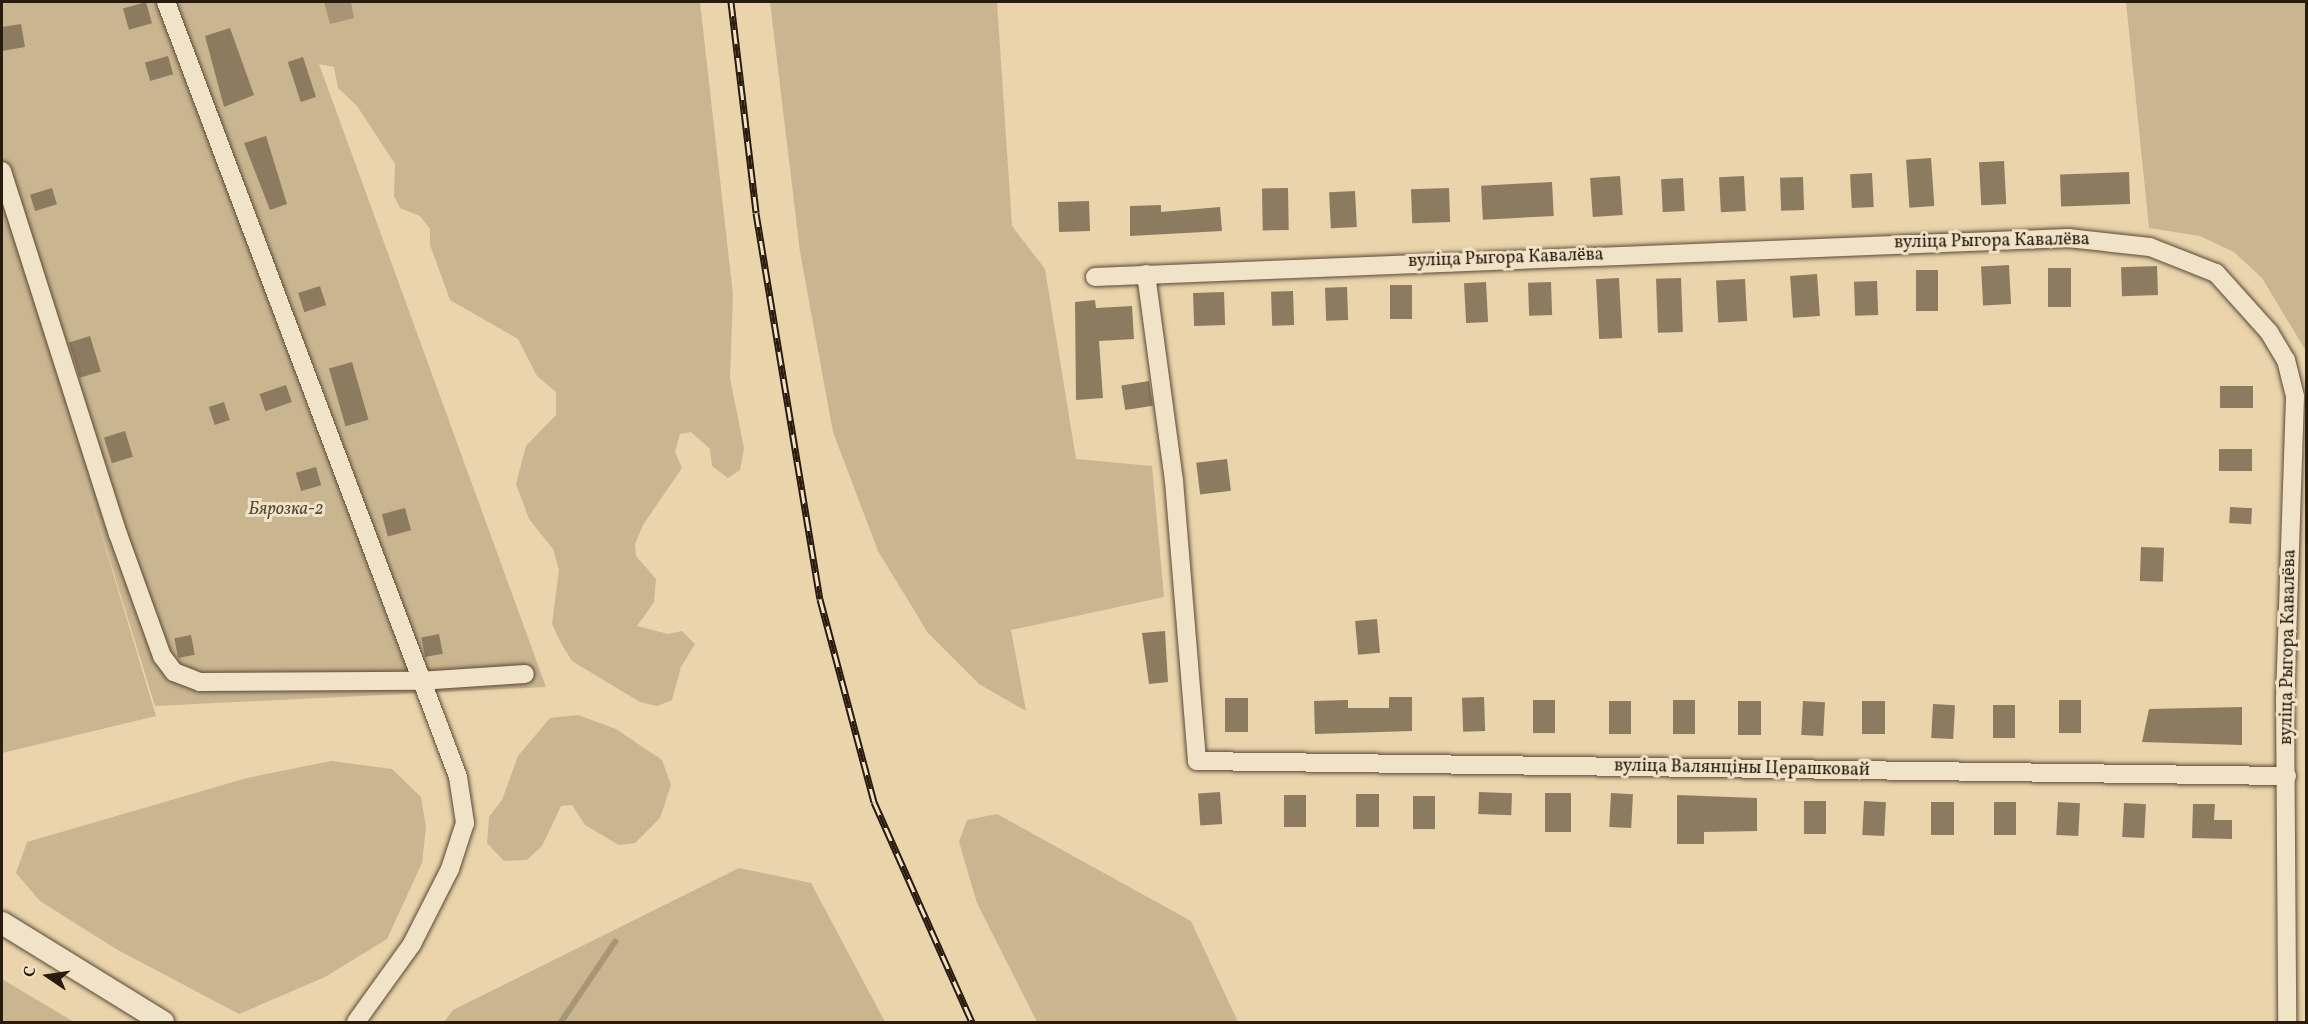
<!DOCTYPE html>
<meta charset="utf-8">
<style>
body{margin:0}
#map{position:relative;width:2308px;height:1024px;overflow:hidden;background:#e9d4ab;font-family:Vollkorn,serif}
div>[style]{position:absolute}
.green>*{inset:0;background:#c9b590}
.water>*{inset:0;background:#a89576}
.stream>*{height:6px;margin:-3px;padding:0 3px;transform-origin:3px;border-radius:3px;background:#a89576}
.building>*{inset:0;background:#8d7b60;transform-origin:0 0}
.roads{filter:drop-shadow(0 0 2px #5a4936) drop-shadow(0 0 2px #5a4936)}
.minor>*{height:18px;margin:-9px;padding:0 9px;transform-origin:9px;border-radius:9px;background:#f1e3c8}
.tertiary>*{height:22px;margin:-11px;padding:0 11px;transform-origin:11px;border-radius:11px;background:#f1e3c8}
.rail>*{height:7px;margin-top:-3.5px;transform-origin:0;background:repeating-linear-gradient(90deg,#f1e3c8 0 14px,#2a1b0f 0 28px);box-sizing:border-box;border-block:2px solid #2a1b0f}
span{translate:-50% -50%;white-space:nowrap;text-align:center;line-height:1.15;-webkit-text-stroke:6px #f1e3c8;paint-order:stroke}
.street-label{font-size:18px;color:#2a1b0f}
.park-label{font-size:18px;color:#5a4936;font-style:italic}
.frame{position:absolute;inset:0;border:3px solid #2a1b0f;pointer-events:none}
.north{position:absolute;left:18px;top:946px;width:60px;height:60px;-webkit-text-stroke:4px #f1e3c8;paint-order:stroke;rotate:283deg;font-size:16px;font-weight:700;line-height:24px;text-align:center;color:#2a1b0f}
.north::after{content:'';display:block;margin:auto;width:21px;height:27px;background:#2a1b0f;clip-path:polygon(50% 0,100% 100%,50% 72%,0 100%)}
</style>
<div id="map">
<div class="green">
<i style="clip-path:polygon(2px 2px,700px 2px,733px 295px,730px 378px,744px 448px,740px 470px,728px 478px,712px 466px,710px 449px,691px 432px,680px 434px,675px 452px,682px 468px,643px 525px,635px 544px,636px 556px,656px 579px,654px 602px,637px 626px,668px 634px,682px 631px,695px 644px,681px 667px,672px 700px,657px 706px,640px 702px,572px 661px,562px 645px,552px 624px,559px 570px,553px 549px,529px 519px,516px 484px,526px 446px,556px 415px,556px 392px,537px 376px,518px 339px,450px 300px,430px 245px,430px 229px,420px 216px,400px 208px,394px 196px,395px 164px,357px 106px,338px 88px,334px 67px,319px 64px,546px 687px,155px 706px,82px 470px,156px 716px,2px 753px)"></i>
<i style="clip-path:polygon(770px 2px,997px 2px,1012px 226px,1045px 269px,1076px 459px,1152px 466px,1164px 597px,1011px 630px,1026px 711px,979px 684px,928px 633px,878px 551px,833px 432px,800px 252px)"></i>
<i style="clip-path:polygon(2126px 2px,2306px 2px,2306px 351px,2262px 278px,2234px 252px,2200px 236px,2149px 228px)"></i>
<i style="clip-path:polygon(578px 715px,616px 729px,662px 760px,671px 785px,660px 818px,635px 843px,619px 845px,585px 825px,572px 805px,561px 806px,542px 846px,527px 860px,504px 861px,487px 843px,489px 817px,502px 800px,518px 756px,550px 718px)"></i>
<i style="clip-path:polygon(331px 761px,392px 769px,421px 797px,426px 827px,422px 863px,387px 939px,325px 977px,239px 1014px,116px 949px,40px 901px,16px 873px,27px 842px,247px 778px)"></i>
<i style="clip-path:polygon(997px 814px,1191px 921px,1238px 1022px,1037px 1022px,977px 903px,959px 842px,967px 820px)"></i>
<i style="clip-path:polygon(739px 868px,811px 883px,885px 1022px,444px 1022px,453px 1010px)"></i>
<i style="clip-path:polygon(2px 979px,74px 1022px,2px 1022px)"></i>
</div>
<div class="water">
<i style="clip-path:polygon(324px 2px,351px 2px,354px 18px,330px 24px)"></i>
</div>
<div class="stream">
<i style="left:561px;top:1022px;width:97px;rotate:-56deg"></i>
</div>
<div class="building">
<i style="left:146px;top:2px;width:22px;height:24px;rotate:74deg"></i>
<i style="clip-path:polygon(21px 24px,25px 47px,2px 51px,2px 27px)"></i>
<i style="clip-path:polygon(230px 28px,254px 95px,224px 107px,205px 36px)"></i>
<i style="left:168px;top:56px;width:19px;height:24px;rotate:74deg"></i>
<i style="left:303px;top:57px;width:42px;height:16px;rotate:72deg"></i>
<i style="clip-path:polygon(266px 136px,287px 204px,270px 210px,244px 143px)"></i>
<i style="left:1931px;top:158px;width:48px;height:25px;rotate:86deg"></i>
<i style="left:2004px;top:161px;width:43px;height:25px;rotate:87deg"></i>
<i style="left:2129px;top:172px;width:32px;height:69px;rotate:88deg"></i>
<i style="left:1872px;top:173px;width:34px;height:22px;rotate:87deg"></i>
<i style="left:1620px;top:176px;width:39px;height:30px;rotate:86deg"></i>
<i style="left:1744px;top:176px;width:35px;height:25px;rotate:87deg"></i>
<i style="left:1803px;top:177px;width:33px;height:23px;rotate:88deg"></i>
<i style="left:1683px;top:178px;width:33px;height:22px;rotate:87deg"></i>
<i style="left:1552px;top:182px;width:34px;height:71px;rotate:87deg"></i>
<i style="left:52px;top:188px;width:17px;height:23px;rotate:73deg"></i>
<i style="left:1288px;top:188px;width:42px;height:26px;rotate:89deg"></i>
<i style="left:1449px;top:188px;width:34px;height:38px;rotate:88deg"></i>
<i style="left:1355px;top:191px;width:36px;height:26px;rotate:87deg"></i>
<i style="left:1089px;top:201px;width:30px;height:31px;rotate:88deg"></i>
<i style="clip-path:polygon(1161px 205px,1161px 212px,1220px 207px,1222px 231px,1130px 236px,1130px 206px)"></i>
<i style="left:2009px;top:265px;width:39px;height:28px;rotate:87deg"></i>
<i style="left:2157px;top:266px;width:29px;height:36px;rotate:88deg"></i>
<i style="left:2071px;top:268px;width:39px;height:23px;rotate:90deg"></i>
<i style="left:1938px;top:270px;width:41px;height:22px;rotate:90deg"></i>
<i style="left:1817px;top:274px;width:42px;height:27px;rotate:86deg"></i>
<i style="left:1619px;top:278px;width:60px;height:23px;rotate:87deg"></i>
<i style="left:1681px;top:278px;width:54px;height:25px;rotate:88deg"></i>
<i style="left:1745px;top:279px;width:42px;height:29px;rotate:87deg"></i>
<i style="left:1877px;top:281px;width:34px;height:23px;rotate:88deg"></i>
<i style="left:1486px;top:282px;width:40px;height:22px;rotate:87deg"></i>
<i style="left:1551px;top:282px;width:33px;height:23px;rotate:88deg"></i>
<i style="left:1390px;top:285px;width:22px;height:34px"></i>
<i style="left:320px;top:286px;width:20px;height:23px;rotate:72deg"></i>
<i style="left:1347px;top:287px;width:33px;height:22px;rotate:88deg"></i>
<i style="left:1293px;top:291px;width:34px;height:22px;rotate:88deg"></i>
<i style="left:1224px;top:292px;width:33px;height:31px;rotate:88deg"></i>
<i style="clip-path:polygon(1095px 300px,1096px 308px,1132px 306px,1134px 339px,1099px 341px,1103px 398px,1076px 400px,1075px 302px)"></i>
<i style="left:90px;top:336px;width:37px;height:22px;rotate:73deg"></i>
<i style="left:352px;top:362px;width:60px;height:24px;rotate:74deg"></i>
<i style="left:1149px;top:381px;width:25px;height:28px;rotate:81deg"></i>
<i style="left:286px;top:385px;width:18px;height:28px;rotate:71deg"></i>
<i style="left:2220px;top:386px;width:33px;height:22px"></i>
<i style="left:224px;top:402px;width:19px;height:16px;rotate:72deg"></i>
<i style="left:125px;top:431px;width:27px;height:22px;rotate:73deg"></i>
<i style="left:2219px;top:449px;width:33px;height:22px"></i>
<i style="left:1227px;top:459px;width:32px;height:31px;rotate:83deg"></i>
<i style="left:316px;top:467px;width:19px;height:21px;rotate:74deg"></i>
<i style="left:2230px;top:507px;width:22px;height:16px;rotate:3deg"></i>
<i style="left:405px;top:508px;width:23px;height:24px;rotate:75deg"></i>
<i style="left:2141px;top:547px;width:23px;height:34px;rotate:2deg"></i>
<i style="left:1377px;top:619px;width:34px;height:22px;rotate:85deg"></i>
<i style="clip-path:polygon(1165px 631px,1168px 682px,1149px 684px,1142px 633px)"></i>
<i style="left:439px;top:634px;width:20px;height:18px;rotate:79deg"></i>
<i style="left:191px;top:635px;width:20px;height:17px;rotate:79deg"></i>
<i style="clip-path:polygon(1389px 697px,1412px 697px,1412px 731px,1315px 734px,1314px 701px,1348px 700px,1348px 708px,1389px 708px)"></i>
<i style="left:1484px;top:697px;width:34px;height:22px;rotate:88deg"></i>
<i style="left:1225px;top:698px;width:23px;height:34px"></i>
<i style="left:1533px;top:700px;width:22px;height:33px"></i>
<i style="left:1673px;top:700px;width:22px;height:34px"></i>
<i style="left:2059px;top:700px;width:22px;height:33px"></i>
<i style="left:1609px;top:701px;width:22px;height:33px"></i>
<i style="left:1738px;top:701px;width:23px;height:34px"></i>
<i style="left:1803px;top:701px;width:22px;height:34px;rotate:3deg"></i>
<i style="left:1862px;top:701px;width:23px;height:33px"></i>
<i style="left:1933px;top:704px;width:22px;height:34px;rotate:3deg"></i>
<i style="left:1993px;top:705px;width:22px;height:33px"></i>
<i style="clip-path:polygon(2242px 707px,2242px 745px,2142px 742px,2149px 709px)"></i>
<i style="left:1220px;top:792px;width:32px;height:22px;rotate:86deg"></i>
<i style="left:1479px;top:792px;width:33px;height:22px;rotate:2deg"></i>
<i style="left:1545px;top:793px;width:26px;height:39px"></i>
<i style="left:1611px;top:793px;width:22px;height:34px;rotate:3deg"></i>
<i style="left:1356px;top:794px;width:23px;height:33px"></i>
<i style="left:1284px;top:795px;width:22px;height:32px"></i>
<i style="clip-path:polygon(1677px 795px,1757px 798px,1757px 831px,1704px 832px,1704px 844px,1677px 844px)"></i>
<i style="left:1413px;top:796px;width:22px;height:33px"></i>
<i style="left:1804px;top:801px;width:22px;height:33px"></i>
<i style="left:1864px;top:801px;width:22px;height:34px;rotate:3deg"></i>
<i style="left:1931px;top:802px;width:23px;height:33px"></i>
<i style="left:1994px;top:802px;width:22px;height:33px"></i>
<i style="left:2058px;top:802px;width:22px;height:33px;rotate:3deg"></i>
<i style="left:2124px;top:803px;width:22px;height:34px;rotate:3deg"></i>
<i style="clip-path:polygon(2193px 804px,2215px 804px,2214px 820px,2232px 820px,2232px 839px,2192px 838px)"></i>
</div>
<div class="roads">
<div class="minor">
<i style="left:166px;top:2px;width:828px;rotate:69.35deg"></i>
<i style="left:458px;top:777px;width:47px;rotate:81.3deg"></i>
<i style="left:465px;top:823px;width:48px;rotate:108.1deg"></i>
<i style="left:450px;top:869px;width:84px;rotate:116.9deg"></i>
<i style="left:412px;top:944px;width:96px;rotate:125.7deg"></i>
<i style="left:2px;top:171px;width:381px;rotate:72.3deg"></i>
<i style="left:118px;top:534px;width:130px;rotate:70.2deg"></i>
<i style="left:162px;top:656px;width:20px;rotate:53deg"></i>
<i style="left:174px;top:672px;width:28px;rotate:21deg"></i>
<i style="left:200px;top:682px;width:219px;rotate:-0.3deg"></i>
<i style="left:419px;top:681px;width:106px;rotate:-3.8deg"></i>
<i style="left:1146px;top:274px;width:209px;rotate:82.3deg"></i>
<i style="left:1174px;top:481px;width:281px;rotate:85.3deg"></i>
<i style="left:1197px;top:761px;width:1090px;rotate:0.79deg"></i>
<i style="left:1095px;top:277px;width:974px;rotate:-2.3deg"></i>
<i style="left:2068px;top:238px;width:82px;rotate:6.3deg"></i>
<i style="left:2150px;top:247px;width:71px;rotate:21.5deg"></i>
<i style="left:2216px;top:273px;width:79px;rotate:48.1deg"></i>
<i style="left:2269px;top:332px;width:33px;rotate:59deg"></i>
<i style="left:2286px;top:360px;width:38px;rotate:76deg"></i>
<i style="left:2295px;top:397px;width:302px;rotate:91.9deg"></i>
<i style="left:2285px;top:699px;width:323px;rotate:89.6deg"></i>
</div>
<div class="tertiary">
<i style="left:2px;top:923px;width:189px;rotate:31.6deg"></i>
</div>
</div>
<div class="rail">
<i style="left:731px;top:2px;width:212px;rotate:83.2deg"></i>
<i style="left:756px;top:213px;width:391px;rotate:80.6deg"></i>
<i style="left:820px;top:599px;width:210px;rotate:75.1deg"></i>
<i style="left:874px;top:802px;width:241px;rotate:66deg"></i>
</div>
<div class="street-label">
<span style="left:1992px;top:242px;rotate:-1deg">вуліца Рыгора Кавалёва</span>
<span style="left:1506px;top:259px;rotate:-2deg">вуліца Рыгора Кавалёва</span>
<span style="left:2289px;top:647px;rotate:-89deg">вуліца Рыгора Кавалёва</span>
<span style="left:1742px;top:769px;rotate:1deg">вуліца Валянціны Церашковай</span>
</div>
<div class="park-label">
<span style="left:286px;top:510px">Бярозка-2</span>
</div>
<div class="frame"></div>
<div class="north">С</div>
</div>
